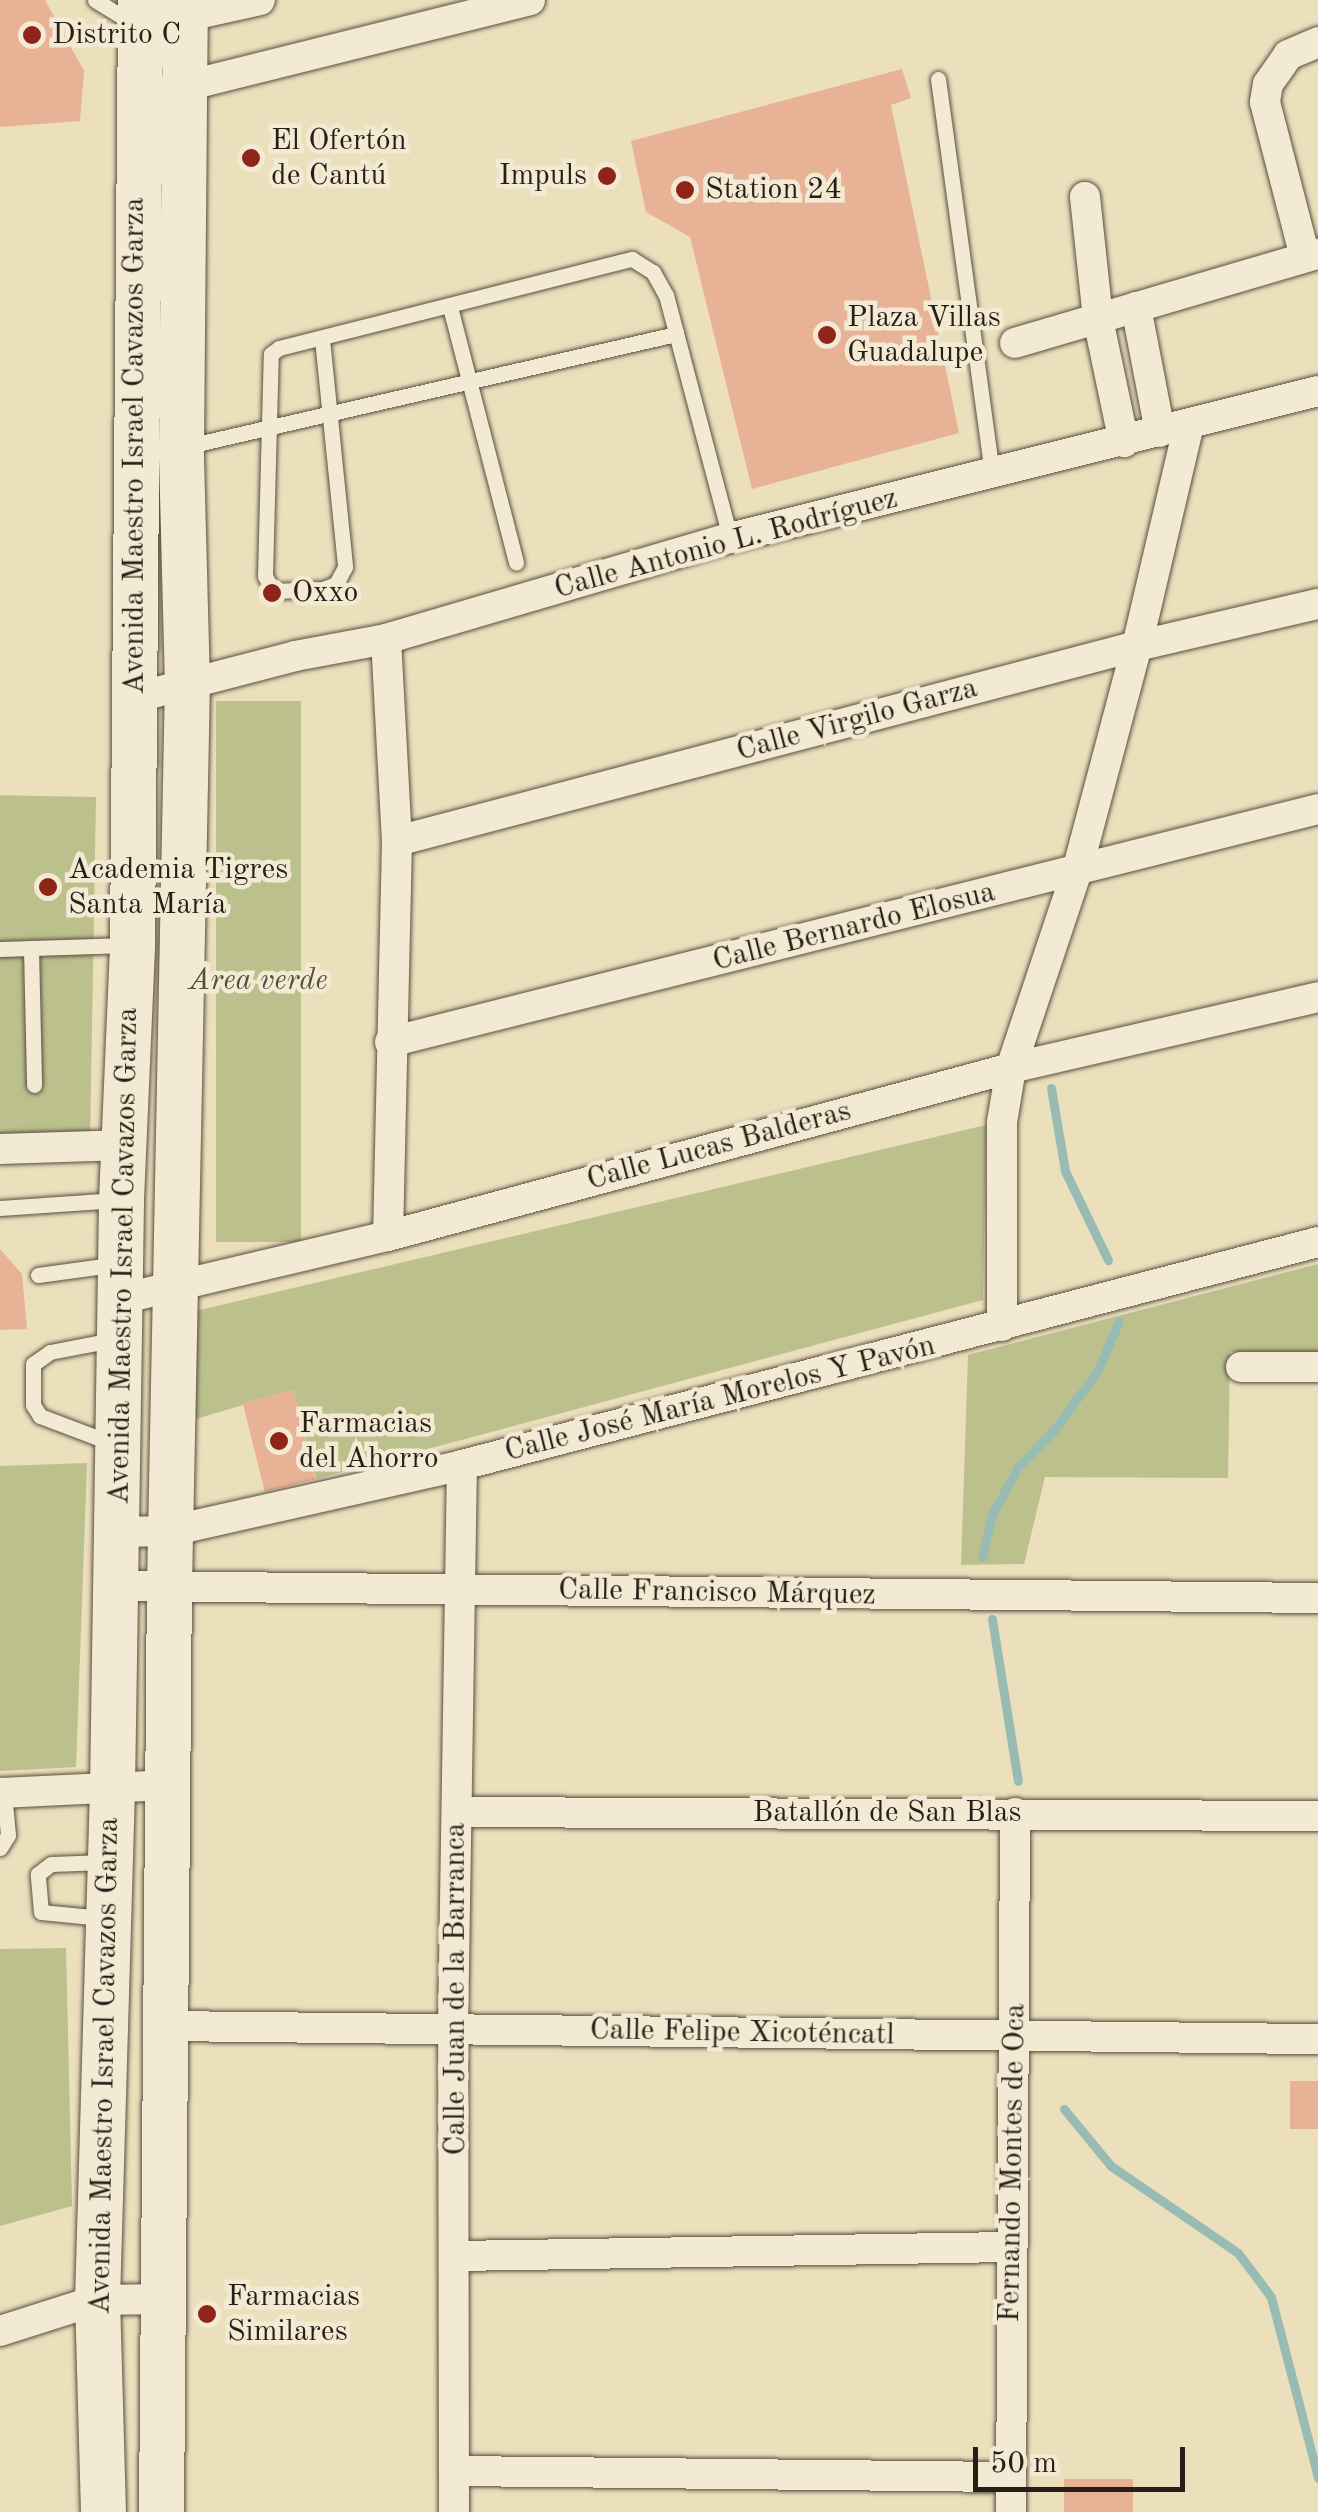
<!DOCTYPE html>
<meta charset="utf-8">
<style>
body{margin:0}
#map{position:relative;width:1318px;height:2512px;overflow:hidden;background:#ebdfbc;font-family:"Old Standard TT",serif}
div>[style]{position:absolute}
.green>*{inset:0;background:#bcc08d;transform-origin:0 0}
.stream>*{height:9px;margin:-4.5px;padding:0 4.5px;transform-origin:4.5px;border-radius:4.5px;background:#98bcb3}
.building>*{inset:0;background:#e7b296;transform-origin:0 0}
.roads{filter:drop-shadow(0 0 2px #5a4e40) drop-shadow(0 0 2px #5a4e40)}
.service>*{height:15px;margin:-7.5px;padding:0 7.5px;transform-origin:7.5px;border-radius:7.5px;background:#f2ead3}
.minor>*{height:30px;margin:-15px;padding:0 15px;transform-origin:15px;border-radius:15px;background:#f2ead3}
.secondary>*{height:45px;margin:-22.5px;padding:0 22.5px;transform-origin:22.5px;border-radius:22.5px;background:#f2ead3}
.dots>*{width:28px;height:28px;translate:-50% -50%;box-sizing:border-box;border:5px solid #f2ead3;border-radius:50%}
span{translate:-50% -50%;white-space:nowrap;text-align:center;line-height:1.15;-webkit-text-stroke:9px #f2ead3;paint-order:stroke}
.poi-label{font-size:30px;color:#291d17}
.left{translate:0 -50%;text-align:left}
.right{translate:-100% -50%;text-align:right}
.street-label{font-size:30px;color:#291d17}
.park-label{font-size:30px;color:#554e3a;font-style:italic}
.scale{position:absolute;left:973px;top:2447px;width:212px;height:45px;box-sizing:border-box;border:5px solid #291d17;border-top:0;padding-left:12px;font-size:30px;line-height:35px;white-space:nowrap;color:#291d17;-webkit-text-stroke:8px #f2ead3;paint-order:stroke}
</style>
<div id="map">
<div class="green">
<i style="left:301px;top:701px;width:541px;height:85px;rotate:90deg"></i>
<i style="left:96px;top:797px;width:338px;height:96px;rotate:91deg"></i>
<i style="clip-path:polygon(986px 1125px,983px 1300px,316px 1479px,293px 1390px,196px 1419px,196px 1311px)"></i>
<i style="clip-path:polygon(1318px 1264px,1318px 1352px,1230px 1352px,1228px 1478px,1045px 1477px,1024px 1564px,961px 1565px,968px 1355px)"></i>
<i style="clip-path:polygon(87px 1463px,76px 1767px,0 1771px,0 1466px)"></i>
<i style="clip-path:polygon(66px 1948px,72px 2206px,0 2226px,0 1949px)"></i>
</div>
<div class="stream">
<i style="left:1051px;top:1088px;width:84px;rotate:80.4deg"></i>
<i style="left:1065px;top:1171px;width:99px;rotate:64.2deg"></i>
<i style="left:982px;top:1557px;width:43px;rotate:-76.6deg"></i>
<i style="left:992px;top:1515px;width:55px;rotate:-61.6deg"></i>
<i style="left:1018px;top:1467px;width:52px;rotate:-45.8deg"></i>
<i style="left:1054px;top:1430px;width:74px;rotate:-53.7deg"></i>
<i style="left:1098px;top:1370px;width:53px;rotate:-66.8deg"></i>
<i style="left:992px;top:1619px;width:164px;rotate:80.9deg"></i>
<i style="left:1064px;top:2109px;width:74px;rotate:50.5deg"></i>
<i style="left:1111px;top:2166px;width:154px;rotate:34.4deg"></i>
<i style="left:1238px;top:2253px;width:55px;rotate:53.1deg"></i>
<i style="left:1271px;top:2297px;width:187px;rotate:75.4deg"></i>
</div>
<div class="building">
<i style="clip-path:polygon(0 0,45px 0,84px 71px,80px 121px,0 127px)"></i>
<i style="clip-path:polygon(902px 69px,911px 98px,891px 105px,959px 433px,752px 489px,690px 237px,646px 212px,631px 141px)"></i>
<i style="clip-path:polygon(0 1249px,22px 1274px,27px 1329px,0 1330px)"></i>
<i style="left:293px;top:1390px;width:92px;height:52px;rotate:76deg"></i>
<i style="left:1290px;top:2081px;width:28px;height:48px"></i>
<i style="left:1133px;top:2479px;width:33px;height:69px;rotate:90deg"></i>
</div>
<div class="roads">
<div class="service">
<i style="left:95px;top:0;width:46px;rotate:31.6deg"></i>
<i style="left:938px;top:79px;width:399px;rotate:82.2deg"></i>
<i style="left:450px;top:307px;width:264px;rotate:75.5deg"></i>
<i style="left:322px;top:339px;width:229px;rotate:84.2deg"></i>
<i style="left:345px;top:567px;width:19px;rotate:118deg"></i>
<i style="left:336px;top:584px;width:14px;rotate:159deg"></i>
<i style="left:323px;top:589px;width:50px;rotate:177.7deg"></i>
<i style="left:273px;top:591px;width:17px;rotate:-118deg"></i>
<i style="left:265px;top:576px;width:222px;rotate:-88.5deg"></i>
<i style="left:271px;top:354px;width:10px;rotate:-37deg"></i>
<i style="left:279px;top:348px;width:364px;rotate:-14.2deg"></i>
<i style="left:632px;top:259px;width:25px;rotate:32deg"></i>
<i style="left:653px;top:272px;width:26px;rotate:61deg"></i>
<i style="left:666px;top:295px;width:251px;rotate:75.2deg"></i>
<i style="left:188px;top:446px;width:501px;rotate:-12.93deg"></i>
<i style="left:31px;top:948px;width:137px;rotate:88.7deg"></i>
<i style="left:0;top:949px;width:128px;rotate:-1.8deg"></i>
<i style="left:0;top:1208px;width:117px;rotate:-3.9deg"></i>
<i style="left:38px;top:1275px;width:81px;rotate:-7.8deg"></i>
<i style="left:114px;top:1444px;width:79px;rotate:-159.3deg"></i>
<i style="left:40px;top:1416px;width:13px;rotate:-122deg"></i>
<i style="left:33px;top:1405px;width:41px;rotate:-90deg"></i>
<i style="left:33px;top:1364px;width:21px;rotate:-35deg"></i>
<i style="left:50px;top:1352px;width:68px;rotate:-11deg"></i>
<i style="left:0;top:1848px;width:15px;rotate:-58deg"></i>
<i style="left:8px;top:1835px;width:43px;rotate:-95.3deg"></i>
<i style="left:102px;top:1918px;width:61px;rotate:-174.4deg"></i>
<i style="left:41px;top:1912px;width:38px;rotate:-95deg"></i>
<i style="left:38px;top:1874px;width:16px;rotate:-38deg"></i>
<i style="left:51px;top:1864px;width:55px;rotate:-2.1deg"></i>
</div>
<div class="minor">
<i style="left:170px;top:20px;width:92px;rotate:-12.5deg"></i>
<i style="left:170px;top:90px;width:371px;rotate:-14deg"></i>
<i style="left:1085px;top:197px;width:123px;rotate:83.9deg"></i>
<i style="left:1098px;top:319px;width:126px;rotate:78.1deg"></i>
<i style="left:1305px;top:257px;width:160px;rotate:-104.5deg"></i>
<i style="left:1265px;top:102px;width:18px;rotate:-81deg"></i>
<i style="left:1268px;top:84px;width:35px;rotate:-55deg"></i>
<i style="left:1288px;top:55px;width:33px;rotate:-23deg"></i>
<i style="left:1136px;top:307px;width:127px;rotate:79.1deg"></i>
<i style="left:1015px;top:343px;width:316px;rotate:-16.4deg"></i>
<i style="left:386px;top:639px;width:202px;rotate:86.9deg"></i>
<i style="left:397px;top:841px;width:395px;rotate:91.3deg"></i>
<i style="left:134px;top:698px;width:166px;rotate:-14.6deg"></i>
<i style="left:295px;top:656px;width:93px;rotate:-10.6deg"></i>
<i style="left:386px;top:639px;width:359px;rotate:-16.4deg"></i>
<i style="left:730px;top:538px;width:606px;rotate:-14.04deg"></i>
<i style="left:397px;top:841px;width:765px;rotate:-14.76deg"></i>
<i style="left:1137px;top:646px;width:186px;rotate:-13.1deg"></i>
<i style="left:390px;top:1042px;width:957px;rotate:-14.09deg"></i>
<i style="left:0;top:1149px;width:126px;rotate:-1.8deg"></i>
<i style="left:121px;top:1299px;width:274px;rotate:-13.3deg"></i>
<i style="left:388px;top:1236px;width:645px;rotate:-15.09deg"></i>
<i style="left:1011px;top:1068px;width:315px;rotate:-13deg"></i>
<i style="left:1002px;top:1326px;width:204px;rotate:-90deg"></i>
<i style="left:1002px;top:1122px;width:55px;rotate:-80.5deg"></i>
<i style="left:1011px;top:1068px;width:208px;rotate:-71.5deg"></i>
<i style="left:1077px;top:871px;width:233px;rotate:-75.1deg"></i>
<i style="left:1137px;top:646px;width:227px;rotate:-76.8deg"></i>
<i style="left:1241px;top:1367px;width:77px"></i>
<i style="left:117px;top:1532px;width:53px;rotate:-1.1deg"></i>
<i style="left:170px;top:1531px;width:299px;rotate:-12.7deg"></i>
<i style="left:462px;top:1465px;width:885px;rotate:-14.6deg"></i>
<i style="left:115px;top:1586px;width:1203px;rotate:0.57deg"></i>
<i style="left:0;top:1793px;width:167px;rotate:-2.7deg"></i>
<i style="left:457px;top:1812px;width:861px;rotate:0.27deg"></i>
<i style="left:165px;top:2026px;width:1153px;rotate:0.65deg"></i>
<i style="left:456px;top:2256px;width:556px;rotate:-0.93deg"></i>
<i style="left:0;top:2331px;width:102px;rotate:-17.7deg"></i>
<i style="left:97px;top:2300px;width:67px;rotate:-0.9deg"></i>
<i style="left:454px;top:2471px;width:557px;rotate:0.62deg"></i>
<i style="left:454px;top:2512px;width:483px;rotate:-90.1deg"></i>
<i style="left:453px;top:2029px;width:564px;rotate:-89.09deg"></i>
<i style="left:1011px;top:2512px;width:699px;rotate:-89.67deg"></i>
</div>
<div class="secondary">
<i style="left:103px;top:2512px;width:212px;rotate:-91.6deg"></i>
<i style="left:97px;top:2300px;width:512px;rotate:-88.32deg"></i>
<i style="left:112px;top:1788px;width:589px;rotate:-89.12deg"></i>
<i style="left:121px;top:1199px;width:254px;rotate:-87.5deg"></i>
<i style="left:132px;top:945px;width:945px;rotate:-89.51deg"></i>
<i style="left:161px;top:2512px;width:926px;rotate:-89.51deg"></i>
<i style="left:169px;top:1586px;width:901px;rotate:-88.86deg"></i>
<i style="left:187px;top:685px;width:237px;rotate:-91.5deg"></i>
<i style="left:181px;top:448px;width:448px;rotate:-89.5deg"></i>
</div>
</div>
<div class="dots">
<i style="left:32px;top:35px;background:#8f2418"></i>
<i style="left:251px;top:158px;background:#8f2418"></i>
<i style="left:607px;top:176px;background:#8f2418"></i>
<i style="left:685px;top:190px;background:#8f2418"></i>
<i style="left:827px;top:335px;background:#8f2418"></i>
<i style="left:272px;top:593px;background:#8f2418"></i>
<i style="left:48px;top:887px;background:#8f2418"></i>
<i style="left:279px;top:1441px;background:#8f2418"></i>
<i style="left:207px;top:2314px;background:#8f2418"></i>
</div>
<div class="poi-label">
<span class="left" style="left:52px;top:35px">Distrito C</span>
<span class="left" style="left:271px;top:158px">El Ofertón<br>de Cantú</span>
<span class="right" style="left:587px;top:176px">Impuls</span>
<span class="left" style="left:705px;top:190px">Station 24</span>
<span class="left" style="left:847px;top:335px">Plaza Villas<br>Guadalupe</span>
<span class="left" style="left:292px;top:593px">Oxxo</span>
<span class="left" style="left:68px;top:887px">Academia Tigres<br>Santa María</span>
<span class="left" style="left:299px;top:1441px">Farmacias<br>del Ahorro</span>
<span class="left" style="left:227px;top:2314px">Farmacias<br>Similares</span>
</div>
<div class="street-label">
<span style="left:135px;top:446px;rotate:-90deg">Avenida Maestro Israel Cavazos Garza</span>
<span style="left:726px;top:544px;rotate:-15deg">Calle Antonio L. Rodríguez</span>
<span style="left:857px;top:720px;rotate:-15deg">Calle Virgilo Garza</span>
<span style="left:854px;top:927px;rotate:-14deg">Calle Bernardo Elosua</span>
<span style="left:719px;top:1146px;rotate:-15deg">Calle Lucas Balderas</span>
<span style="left:124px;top:1256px;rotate:-89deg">Avenida Maestro Israel Cavazos Garza</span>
<span style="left:720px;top:1399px;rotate:-14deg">Calle José María Morelos Y Pavón</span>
<span style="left:717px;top:1593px;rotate:1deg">Calle Francisco Márquez</span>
<span style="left:887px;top:1813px">Batallón de San Blas</span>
<span style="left:456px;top:1989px;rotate:-90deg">Calle Juan de la Barranca</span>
<span style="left:742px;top:2033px;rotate:1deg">Calle Felipe Xicoténcatl</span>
<span style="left:105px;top:2066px;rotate:-89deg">Avenida Maestro Israel Cavazos Garza</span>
<span style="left:1013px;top:2163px;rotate:-89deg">Fernando Montes de Oca</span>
</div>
<div class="park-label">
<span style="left:258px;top:981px">Area verde</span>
</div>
<div class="scale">50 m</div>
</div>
